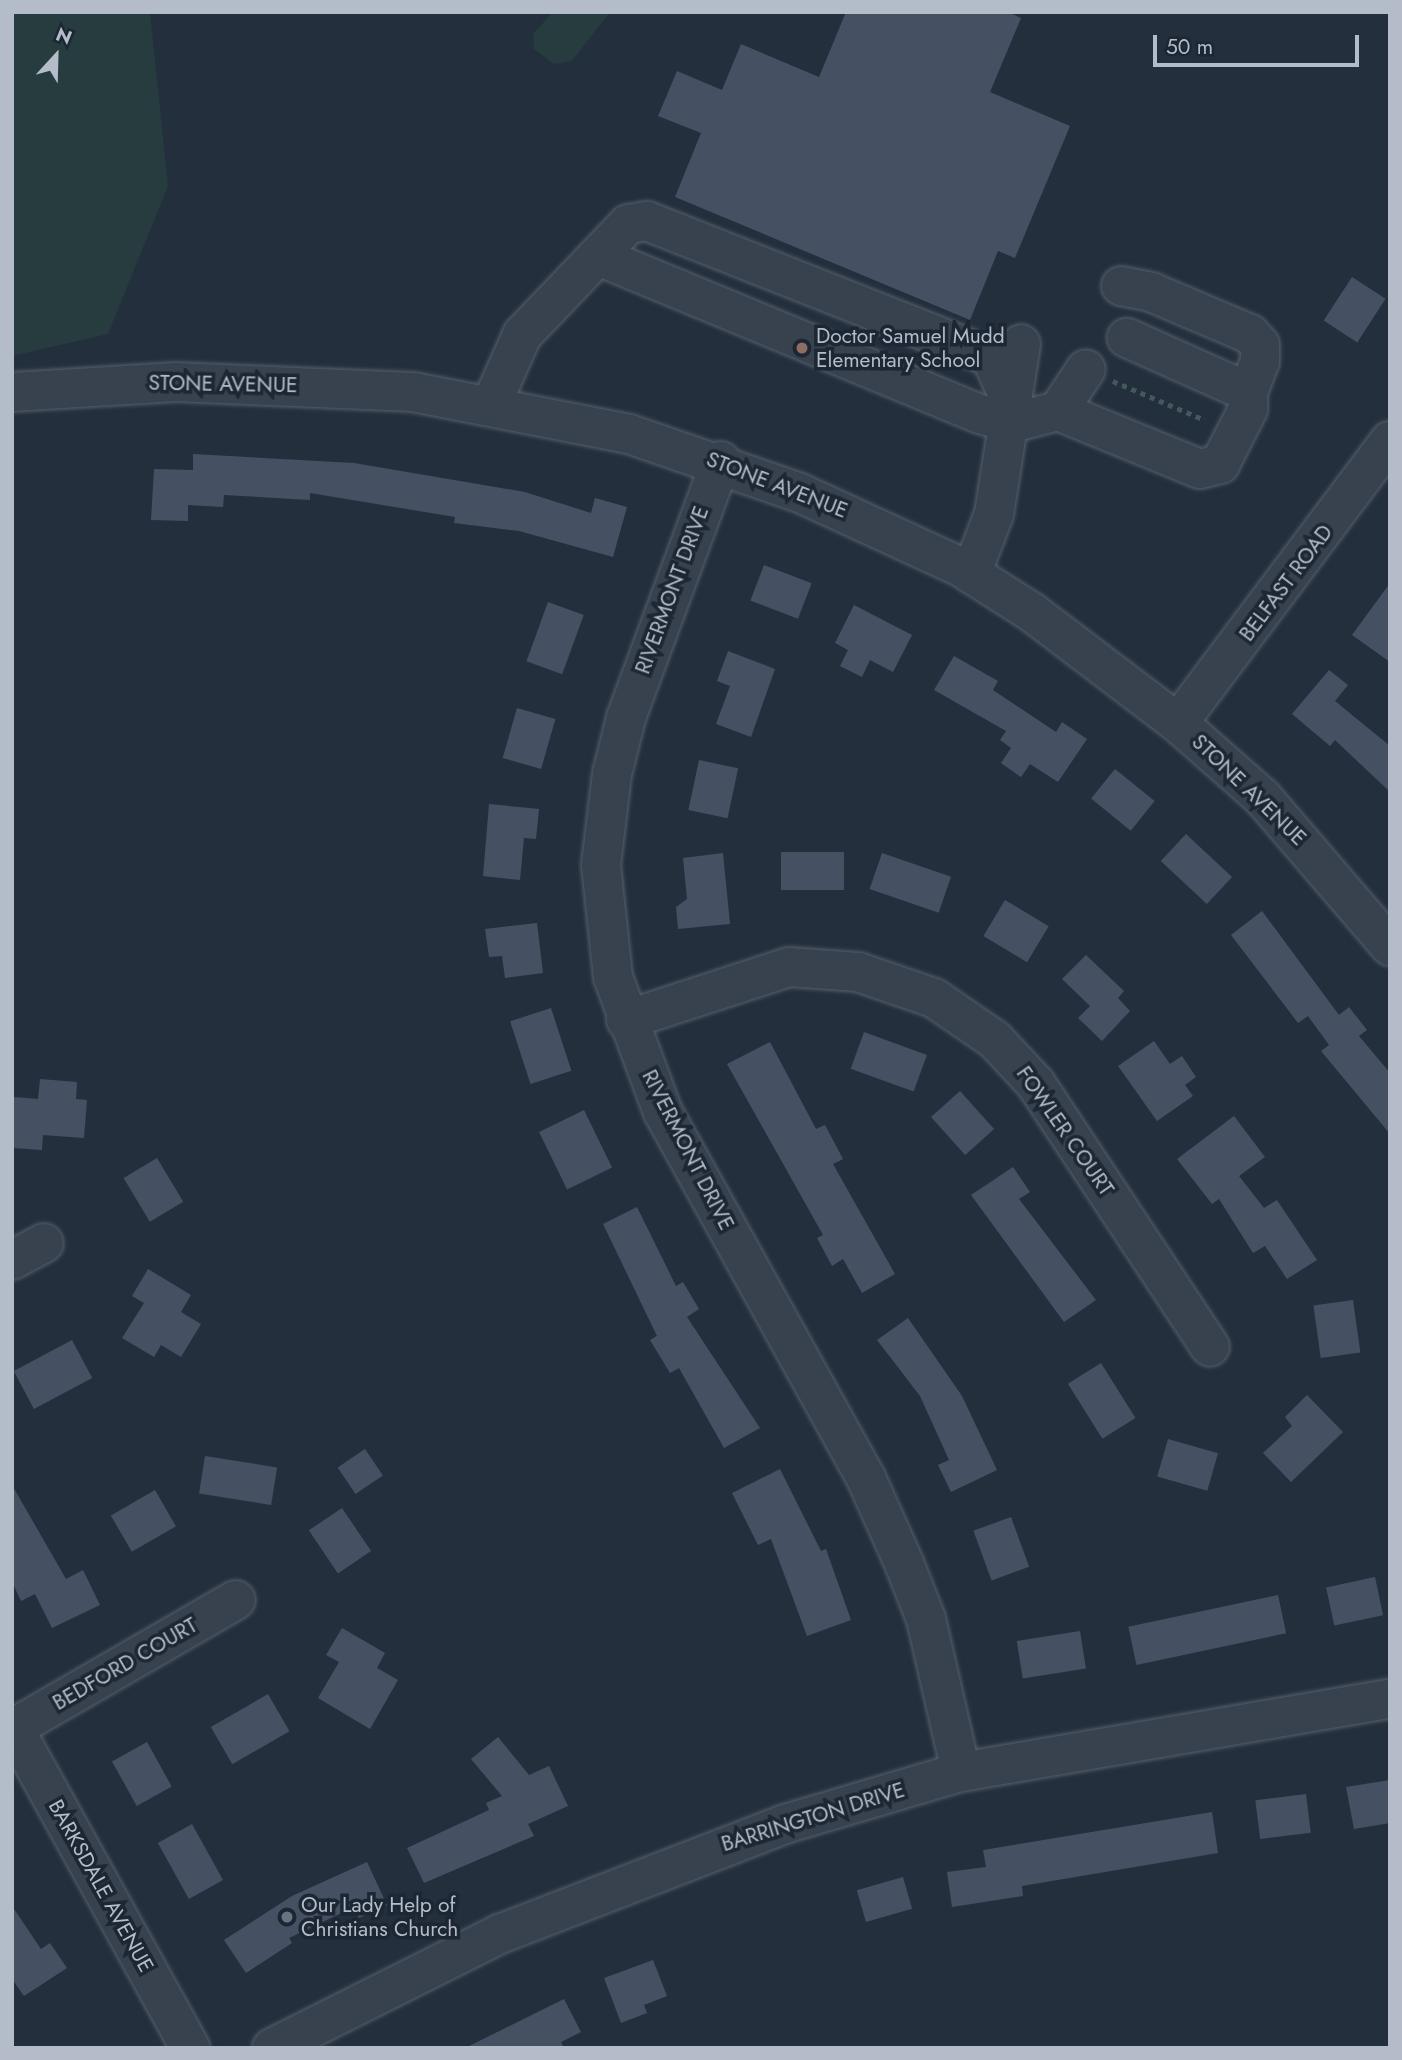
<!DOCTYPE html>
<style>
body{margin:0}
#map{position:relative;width:1402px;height:2060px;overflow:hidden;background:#242f3e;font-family:Jost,sans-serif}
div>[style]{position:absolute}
.green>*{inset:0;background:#263c3f}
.building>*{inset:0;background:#455162;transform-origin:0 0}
.path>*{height:4.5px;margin-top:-2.25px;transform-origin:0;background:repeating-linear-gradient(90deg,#44595c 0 5px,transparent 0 10px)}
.roads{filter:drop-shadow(0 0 2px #565f6c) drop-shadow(0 0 2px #565f6c)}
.minor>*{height:38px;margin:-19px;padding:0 19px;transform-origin:19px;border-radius:19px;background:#38414e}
.dots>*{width:19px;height:19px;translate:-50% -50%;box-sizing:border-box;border:4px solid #1d2633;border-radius:50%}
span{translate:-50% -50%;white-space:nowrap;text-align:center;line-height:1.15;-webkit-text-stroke:7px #1d2633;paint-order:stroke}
.poi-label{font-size:21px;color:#b4bcc9}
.left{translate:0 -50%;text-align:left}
.street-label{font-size:21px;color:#b4bcc9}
.frame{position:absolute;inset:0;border:14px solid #b4bcc9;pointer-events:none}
.north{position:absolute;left:21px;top:21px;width:70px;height:70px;-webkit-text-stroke:5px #1d2633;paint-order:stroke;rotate:22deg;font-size:19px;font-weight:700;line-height:28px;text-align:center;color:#b4bcc9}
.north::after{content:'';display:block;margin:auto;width:24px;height:32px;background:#b4bcc9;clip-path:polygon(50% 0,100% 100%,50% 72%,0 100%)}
.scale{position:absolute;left:1153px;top:35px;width:206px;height:32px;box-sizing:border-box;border:4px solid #b4bcc9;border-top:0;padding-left:9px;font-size:21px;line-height:24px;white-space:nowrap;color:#b4bcc9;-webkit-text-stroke:5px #1d2633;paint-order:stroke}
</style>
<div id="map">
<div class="green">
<i style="clip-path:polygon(12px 12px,150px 12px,168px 186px,108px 334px,12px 356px)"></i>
<i style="clip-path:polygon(553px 12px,610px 12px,572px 61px,554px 64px,534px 49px,533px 34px)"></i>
</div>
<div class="building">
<i style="clip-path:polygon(846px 12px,1008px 12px,1021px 18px,990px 92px,1070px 126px,1015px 258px,998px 251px,970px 320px,675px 197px,701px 133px,658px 116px,677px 71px,722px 90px,741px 44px,819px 77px)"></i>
<i style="left:1352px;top:277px;width:40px;height:52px;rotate:33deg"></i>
<i style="clip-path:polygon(193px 454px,354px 463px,525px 492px,591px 513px,595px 498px,627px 507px,613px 557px,519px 531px,454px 523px,455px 517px,310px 493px,310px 500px,224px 495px,223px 507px,188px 505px,188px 521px,151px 520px,154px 469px,193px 470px)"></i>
<i style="left:764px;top:565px;width:51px;height:38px;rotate:21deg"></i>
<i style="clip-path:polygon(1390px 583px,1390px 662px,1352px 635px)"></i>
<i style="left:548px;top:602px;width:38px;height:63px;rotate:20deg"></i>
<i style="clip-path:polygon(854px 605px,912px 635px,893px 672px,870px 660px,862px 677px,840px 666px,848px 650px,835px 643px)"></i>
<i style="clip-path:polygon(728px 651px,775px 669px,751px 737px,716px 724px,730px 686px,717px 681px)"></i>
<i style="clip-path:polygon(954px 656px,998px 681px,993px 690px,1056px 732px,1062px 722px,1087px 739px,1058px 782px,1030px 764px,1021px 777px,1001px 763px,1011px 748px,1000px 740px,1006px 731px,934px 690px)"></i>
<i style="clip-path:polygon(1329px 670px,1348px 685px,1335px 701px,1390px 746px,1390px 792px,1335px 740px,1330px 746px,1292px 714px)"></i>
<i style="left:517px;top:708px;width:40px;height:52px;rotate:16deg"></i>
<i style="left:699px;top:760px;width:40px;height:51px;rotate:12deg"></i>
<i style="left:1115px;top:769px;width:51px;height:38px;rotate:39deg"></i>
<i style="clip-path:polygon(489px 804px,539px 809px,536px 839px,524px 838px,520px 880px,483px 876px)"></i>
<i style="left:1186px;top:834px;width:63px;height:37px;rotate:43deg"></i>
<i style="left:781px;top:852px;width:63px;height:38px"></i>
<i style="clip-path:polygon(723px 853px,730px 924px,678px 929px,676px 907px,687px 899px,683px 858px)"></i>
<i style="left:882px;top:853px;width:73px;height:38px;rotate:19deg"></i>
<i style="left:1005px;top:900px;width:51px;height:42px;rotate:31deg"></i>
<i style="clip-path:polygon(1262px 911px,1339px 1015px,1349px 1007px,1367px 1030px,1359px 1036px,1390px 1073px,1390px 1134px,1321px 1051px,1329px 1045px,1308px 1016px,1298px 1023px,1231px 935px)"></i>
<i style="clip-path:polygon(537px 923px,543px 973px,505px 978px,502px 956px,489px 957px,485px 929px)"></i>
<i style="clip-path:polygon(1086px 955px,1124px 991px,1118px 998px,1130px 1011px,1102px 1041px,1078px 1018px,1090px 1006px,1062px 979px)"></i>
<i style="left:551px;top:1008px;width:66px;height:43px;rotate:72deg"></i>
<i style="left:864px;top:1032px;width:67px;height:39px;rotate:20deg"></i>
<i style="clip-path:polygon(1154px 1041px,1170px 1064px,1182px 1056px,1196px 1077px,1185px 1085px,1193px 1096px,1157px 1121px,1118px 1066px)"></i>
<i style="clip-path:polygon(770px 1042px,816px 1129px,825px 1125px,843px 1159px,833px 1164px,895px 1274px,862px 1293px,843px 1259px,832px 1266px,817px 1238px,823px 1235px,727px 1064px)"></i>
<i style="clip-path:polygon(40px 1079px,77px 1082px,76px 1099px,87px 1100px,84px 1138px,43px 1135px,42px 1150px,12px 1148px,14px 1097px,38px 1099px)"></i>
<i style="left:960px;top:1091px;width:51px;height:39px;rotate:48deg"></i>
<i style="left:584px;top:1110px;width:64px;height:50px;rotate:64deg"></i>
<i style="clip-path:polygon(1234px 1116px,1265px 1157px,1239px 1176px,1264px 1208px,1277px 1200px,1317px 1260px,1287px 1279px,1265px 1246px,1253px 1253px,1219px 1199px,1212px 1204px,1177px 1159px)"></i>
<i style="left:157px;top:1158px;width:51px;height:39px;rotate:59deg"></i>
<i style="clip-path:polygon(1013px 1167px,1030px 1192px,1019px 1199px,1096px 1300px,1064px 1322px,971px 1195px)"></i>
<i style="clip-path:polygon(637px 1207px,676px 1286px,683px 1282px,699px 1309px,687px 1317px,760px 1428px,724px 1448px,679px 1368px,670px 1373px,650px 1340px,657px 1336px,603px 1224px)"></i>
<i style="clip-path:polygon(148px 1269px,191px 1295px,181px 1312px,201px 1324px,181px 1357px,161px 1345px,154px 1357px,122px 1338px,144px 1303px,132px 1296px)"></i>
<i style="left:1353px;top:1300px;width:53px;height:40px;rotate:82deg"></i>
<i style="clip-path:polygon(908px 1318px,962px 1396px,997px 1470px,951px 1492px,938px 1465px,949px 1460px,920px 1396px,877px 1340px)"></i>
<i style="left:72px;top:1340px;width:43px;height:66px;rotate:62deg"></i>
<i style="left:1101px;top:1363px;width:65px;height:39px;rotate:58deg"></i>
<i style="clip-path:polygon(1307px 1395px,1343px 1432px,1291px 1482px,1263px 1453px,1292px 1426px,1285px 1417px)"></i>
<i style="left:1168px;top:1439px;width:52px;height:39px;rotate:16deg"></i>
<i style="left:365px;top:1449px;width:32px;height:33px;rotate:56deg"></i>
<i style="left:205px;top:1456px;width:73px;height:38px;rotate:9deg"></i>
<i style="clip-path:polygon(780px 1469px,821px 1551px,826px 1549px,851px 1620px,807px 1636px,771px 1539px,758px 1545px,732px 1493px)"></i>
<i style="clip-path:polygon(12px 1485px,66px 1579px,83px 1570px,100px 1605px,52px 1628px,35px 1594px,21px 1601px,12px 1582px)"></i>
<i style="left:155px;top:1490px;width:42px;height:51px;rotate:60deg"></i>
<i style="left:342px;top:1508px;width:52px;height:40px;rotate:56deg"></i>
<i style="left:1011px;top:1517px;width:53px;height:40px;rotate:70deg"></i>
<i style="left:1375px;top:1577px;width:39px;height:50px;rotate:78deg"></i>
<i style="left:1278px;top:1595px;width:39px;height:153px;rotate:78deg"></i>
<i style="clip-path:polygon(342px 1628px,385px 1653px,377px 1668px,398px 1680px,370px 1729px,318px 1698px,339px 1662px,326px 1655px)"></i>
<i style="left:1080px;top:1631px;width:38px;height:64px;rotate:81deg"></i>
<i style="left:268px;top:1694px;width:43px;height:66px;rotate:60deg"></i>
<i style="clip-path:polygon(498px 1737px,529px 1775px,549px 1766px,568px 1806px,528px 1824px,534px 1836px,424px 1883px,407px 1848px,489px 1810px,486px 1803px,502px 1796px,471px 1759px)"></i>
<i style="left:147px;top:1742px;width:51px;height:40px;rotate:61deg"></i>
<i style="clip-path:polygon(1390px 1780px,1390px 1823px,1354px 1829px,1346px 1787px)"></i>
<i style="left:1306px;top:1794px;width:39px;height:51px;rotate:83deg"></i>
<i style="clip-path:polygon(1212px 1812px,1218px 1853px,1022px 1886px,1023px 1896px,952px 1907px,947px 1872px,986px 1867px,983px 1850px)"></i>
<i style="left:192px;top:1824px;width:64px;height:39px;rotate:61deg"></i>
<i style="clip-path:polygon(367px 1862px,387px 1905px,359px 1918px,354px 1907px,289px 1938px,292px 1943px,246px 1973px,224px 1940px,292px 1896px)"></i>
<i style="left:903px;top:1877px;width:33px;height:48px;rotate:74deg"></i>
<i style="clip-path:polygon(12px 1906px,41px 1949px,50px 1943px,67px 1968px,24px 1996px,12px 1979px)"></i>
<i style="clip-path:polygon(653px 1960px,667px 1996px,644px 2005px,647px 2013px,621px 2023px,604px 1978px)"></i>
<i style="clip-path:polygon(564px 1999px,581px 2032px,561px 2042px,564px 2048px,465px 2048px)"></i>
</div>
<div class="path">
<i style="left:1113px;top:381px;width:100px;rotate:23deg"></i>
</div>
<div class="roads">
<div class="minor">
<i style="left:598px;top:256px;width:413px;rotate:22.5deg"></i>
<i style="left:980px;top:414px;width:32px;rotate:16deg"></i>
<i style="left:1011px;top:423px;width:49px;rotate:-14.3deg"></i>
<i style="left:1058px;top:411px;width:153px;rotate:22.2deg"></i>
<i style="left:1200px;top:469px;width:21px;rotate:-14deg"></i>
<i style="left:1220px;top:464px;width:62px;rotate:-63deg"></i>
<i style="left:1248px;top:409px;width:17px;rotate:-90deg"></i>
<i style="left:1248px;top:392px;width:133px;rotate:-155.9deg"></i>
<i style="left:1121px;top:286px;width:31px;rotate:11deg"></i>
<i style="left:1151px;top:292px;width:108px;rotate:23deg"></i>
<i style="left:1250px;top:334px;width:15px;rotate:48deg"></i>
<i style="left:1260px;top:345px;width:16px;rotate:90deg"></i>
<i style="left:1260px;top:361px;width:33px;rotate:111deg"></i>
<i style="left:12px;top:392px;width:164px;rotate:-3.5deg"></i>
<i style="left:176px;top:382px;width:237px;rotate:2.4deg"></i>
<i style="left:413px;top:392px;width:220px;rotate:11deg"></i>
<i style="left:629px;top:434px;width:181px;rotate:19deg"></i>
<i style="left:800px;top:493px;width:177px;rotate:24.7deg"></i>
<i style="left:961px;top:567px;width:85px;rotate:32.6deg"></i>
<i style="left:1033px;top:613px;width:182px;rotate:37.2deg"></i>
<i style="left:1178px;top:723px;width:113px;rotate:41.4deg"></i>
<i style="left:1263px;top:798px;width:195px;rotate:49.4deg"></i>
<i style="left:491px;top:405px;width:77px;rotate:-66.1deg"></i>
<i style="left:522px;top:335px;width:153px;rotate:-46.3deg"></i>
<i style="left:628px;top:224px;width:19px;rotate:-9deg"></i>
<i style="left:647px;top:221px;width:370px;rotate:21.6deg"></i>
<i style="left:991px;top:357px;width:49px;rotate:66deg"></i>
<i style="left:1058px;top:411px;width:50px;rotate:-56.3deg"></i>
<i style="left:721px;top:461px;width:274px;rotate:110.3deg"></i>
<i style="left:626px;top:718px;width:58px;rotate:104deg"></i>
<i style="left:612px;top:774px;width:92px;rotate:96.9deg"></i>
<i style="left:601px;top:865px;width:113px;rotate:83.9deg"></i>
<i style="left:613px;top:977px;width:144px;rotate:69.7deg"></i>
<i style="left:663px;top:1112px;width:419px;rotate:61deg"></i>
<i style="left:866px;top:1478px;width:93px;rotate:65.9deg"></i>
<i style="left:904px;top:1563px;width:60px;rotate:68.6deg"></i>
<i style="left:926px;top:1619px;width:157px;rotate:77.1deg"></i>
<i style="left:971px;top:574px;width:64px;rotate:-69deg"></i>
<i style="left:994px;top:514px;width:172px;rotate:-81deg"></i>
<i style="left:1178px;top:723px;width:353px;rotate:-53.1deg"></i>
<i style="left:626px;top:1020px;width:171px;rotate:-18deg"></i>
<i style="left:789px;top:967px;width:69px;rotate:4.1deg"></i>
<i style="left:858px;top:972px;width:80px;rotate:18.9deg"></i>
<i style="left:934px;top:998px;width:74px;rotate:34.5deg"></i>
<i style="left:995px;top:1040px;width:60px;rotate:47deg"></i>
<i style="left:1036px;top:1084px;width:315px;rotate:56.5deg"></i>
<i style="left:12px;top:1260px;width:36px;rotate:-28deg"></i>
<i style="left:12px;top:1725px;width:369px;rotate:61.1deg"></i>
<i style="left:14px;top:1728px;width:256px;rotate:-30deg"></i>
<i style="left:272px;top:2048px;width:255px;rotate:-26.6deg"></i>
<i style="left:500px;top:1934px;width:305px;rotate:-21.1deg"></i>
<i style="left:785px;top:1824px;width:184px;rotate:-16.5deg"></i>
<i style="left:961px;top:1772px;width:435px;rotate:-9.7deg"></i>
</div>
</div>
<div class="dots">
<i style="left:802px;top:348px;background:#8d6e63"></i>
<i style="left:287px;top:1917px;background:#6b7280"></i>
</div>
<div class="poi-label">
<span class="left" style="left:816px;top:348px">Doctor Samuel Mudd<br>Elementary School</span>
<span class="left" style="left:301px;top:1917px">Our Lady Help of<br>Christians Church</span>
</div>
<div class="street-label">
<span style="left:223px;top:384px;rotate:1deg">STONE AVENUE</span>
<span style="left:777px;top:485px;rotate:21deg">STONE AVENUE</span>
<span style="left:1286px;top:583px;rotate:-53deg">BELFAST ROAD</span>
<span style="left:672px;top:590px;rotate:-70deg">RIVERMONT DRIVE</span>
<span style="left:1249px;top:790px;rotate:44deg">STONE AVENUE</span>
<span style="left:1065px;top:1131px;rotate:55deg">FOWLER COURT</span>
<span style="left:688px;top:1150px;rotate:63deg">RIVERMONT DRIVE</span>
<span style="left:125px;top:1664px;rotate:-30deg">BEDFORD COURT</span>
<span style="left:813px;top:1817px;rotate:-17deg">BARRINGTON DRIVE</span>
<span style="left:101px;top:1886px;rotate:61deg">BARKSDALE AVENUE</span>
</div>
<div class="frame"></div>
<div class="north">N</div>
<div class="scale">50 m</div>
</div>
